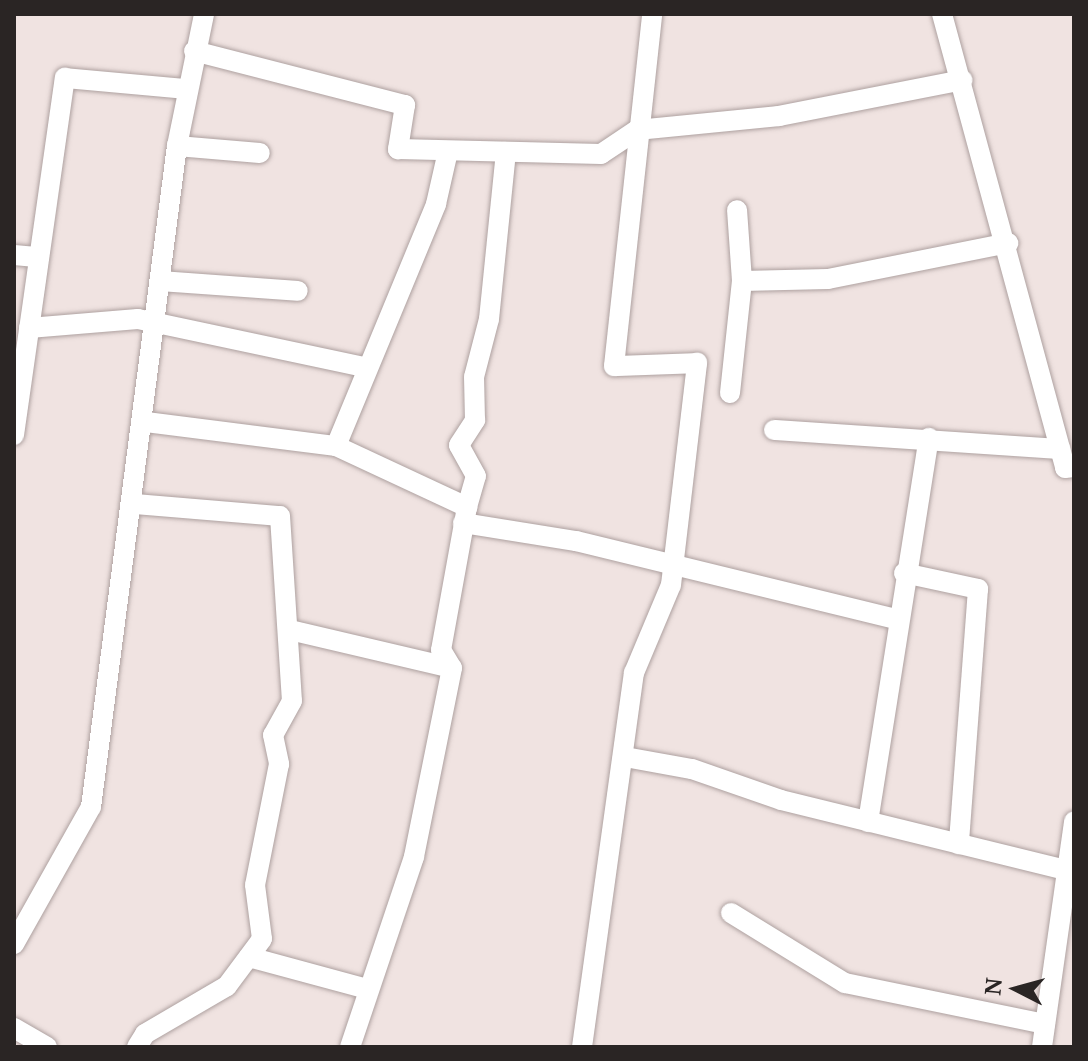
<!DOCTYPE html>
<style>
body{margin:0}
#map{position:relative;width:1088px;height:1061px;overflow:hidden;background:#f0e3e1;font-family:"Noto Serif",serif}
div>[style]{position:absolute}
.roads{filter:drop-shadow(0 0 2px #aea1a0) drop-shadow(0 0 2px #aea1a0)}
.minor>*{height:20px;margin:-10px;padding:0 10px;transform-origin:10px;border-radius:10px;background:#fff}
span{translate:-50% -50%;white-space:nowrap;text-align:center;line-height:1.15;-webkit-text-stroke:6px #f0e3e1;paint-order:stroke}
.frame{position:absolute;inset:0;border:16px solid #2a2524;pointer-events:none}
.north{position:absolute;left:976px;top:949px;width:80px;height:80px;-webkit-text-stroke:6px #f0e3e1;paint-order:stroke;rotate:276deg;font-size:22px;font-weight:700;line-height:32px;text-align:center;color:#2a2524}
.north::after{content:'';display:block;margin:auto;width:28px;height:36px;background:#2a2524;clip-path:polygon(50% 0,100% 100%,50% 72%,0 100%)}
</style>
<div id="map">
<div class="roads">
<div class="minor">
<i style="left:942px;top:14px;width:470px;rotate:74.8deg"></i>
<i style="left:1065px;top:468px;width:9px;rotate:-6deg"></i>
<i style="left:194px;top:51px;width:218px;rotate:14.4deg"></i>
<i style="left:405px;top:105px;width:45px;rotate:99deg"></i>
<i style="left:398px;top:149px;width:203px;rotate:1.4deg"></i>
<i style="left:601px;top:154px;width:43px;rotate:-33.7deg"></i>
<i style="left:637px;top:130px;width:143px;rotate:-5.6deg"></i>
<i style="left:779px;top:116px;width:187px;rotate:-11.1deg"></i>
<i style="left:177px;top:146px;width:83px;rotate:4.8deg"></i>
<i style="left:14px;top:255px;width:25px;rotate:5deg"></i>
<i style="left:160px;top:281px;width:138px;rotate:4.1deg"></i>
<i style="left:742px;top:281px;width:86px;rotate:-1.3deg"></i>
<i style="left:828px;top:279px;width:184px;rotate:-11.3deg"></i>
<i style="left:29px;top:328px;width:109px;rotate:-4.7deg"></i>
<i style="left:138px;top:319px;width:231px;rotate:12deg"></i>
<i style="left:730px;top:393px;width:113px;rotate:-83.9deg"></i>
<i style="left:742px;top:281px;width:71px;rotate:-94deg"></i>
<i style="left:146px;top:422px;width:192px;rotate:7.2deg"></i>
<i style="left:336px;top:446px;width:145px;rotate:25deg"></i>
<i style="left:467px;top:507px;width:145px;rotate:100.3deg"></i>
<i style="left:441px;top:650px;width:21px;rotate:59deg"></i>
<i style="left:452px;top:668px;width:193px;rotate:101.4deg"></i>
<i style="left:414px;top:857px;width:200px;rotate:108.6deg"></i>
<i style="left:774px;top:430px;width:287px;rotate:3.8deg"></i>
<i style="left:14px;top:435px;width:361px;rotate:-81.9deg"></i>
<i style="left:65px;top:78px;width:121px;rotate:5.2deg"></i>
<i style="left:336px;top:446px;width:262px;rotate:-67.5deg"></i>
<i style="left:436px;top:204px;width:54px;rotate:-77.2deg"></i>
<i style="left:136px;top:504px;width:144px;rotate:4.8deg"></i>
<i style="left:280px;top:516px;width:185px;rotate:86.3deg"></i>
<i style="left:292px;top:701px;width:39px;rotate:119deg"></i>
<i style="left:273px;top:735px;width:30px;rotate:78deg"></i>
<i style="left:279px;top:764px;width:123px;rotate:101.2deg"></i>
<i style="left:255px;top:885px;width:54px;rotate:82.6deg"></i>
<i style="left:262px;top:939px;width:59px;rotate:126.7deg"></i>
<i style="left:227px;top:986px;width:95px;rotate:149.7deg"></i>
<i style="left:145px;top:1034px;width:15px;rotate:122deg"></i>
<i style="left:467px;top:507px;width:32px;rotate:-74deg"></i>
<i style="left:476px;top:476px;width:35px;rotate:-119deg"></i>
<i style="left:459px;top:445px;width:30px;rotate:-57deg"></i>
<i style="left:475px;top:420px;width:43px;rotate:-91.3deg"></i>
<i style="left:474px;top:377px;width:60px;rotate:-75.5deg"></i>
<i style="left:489px;top:319px;width:168px;rotate:-84.2deg"></i>
<i style="left:463px;top:523px;width:114px;rotate:9.1deg"></i>
<i style="left:576px;top:541px;width:329px;rotate:13.7deg"></i>
<i style="left:904px;top:573px;width:76px;rotate:12.2deg"></i>
<i style="left:978px;top:589px;width:256px;rotate:94.3deg"></i>
<i style="left:290px;top:630px;width:166px;rotate:13.2deg"></i>
<i style="left:625px;top:757px;width:68px;rotate:10.2deg"></i>
<i style="left:692px;top:769px;width:94px;rotate:19.2deg"></i>
<i style="left:781px;top:800px;width:302px;rotate:13.8deg"></i>
<i style="left:868px;top:822px;width:389px;rotate:-81deg"></i>
<i style="left:731px;top:913px;width:134px;rotate:31.6deg"></i>
<i style="left:845px;top:983px;width:204px;rotate:11.6deg"></i>
<i style="left:14px;top:944px;width:157px;rotate:-60.7deg"></i>
<i style="left:91px;top:807px;width:667px;rotate:-82.59deg"></i>
<i style="left:177px;top:146px;width:135px;rotate:-78.4deg"></i>
<i style="left:249px;top:957px;width:123px;rotate:15.1deg"></i>
<i style="left:14px;top:1028px;width:38px;rotate:30deg"></i>
<i style="left:582px;top:1047px;width:378px;rotate:-82.1deg"></i>
<i style="left:634px;top:673px;width:95px;rotate:-67.2deg"></i>
<i style="left:671px;top:585px;width:224px;rotate:-83.3deg"></i>
<i style="left:697px;top:363px;width:83px;rotate:177.9deg"></i>
<i style="left:614px;top:366px;width:354px;rotate:-83.8deg"></i>
<i style="left:1042px;top:1047px;width:228px;rotate:-81.9deg"></i>
</div>
</div>
<div class="frame"></div>
<div class="north">N</div>
</div>
